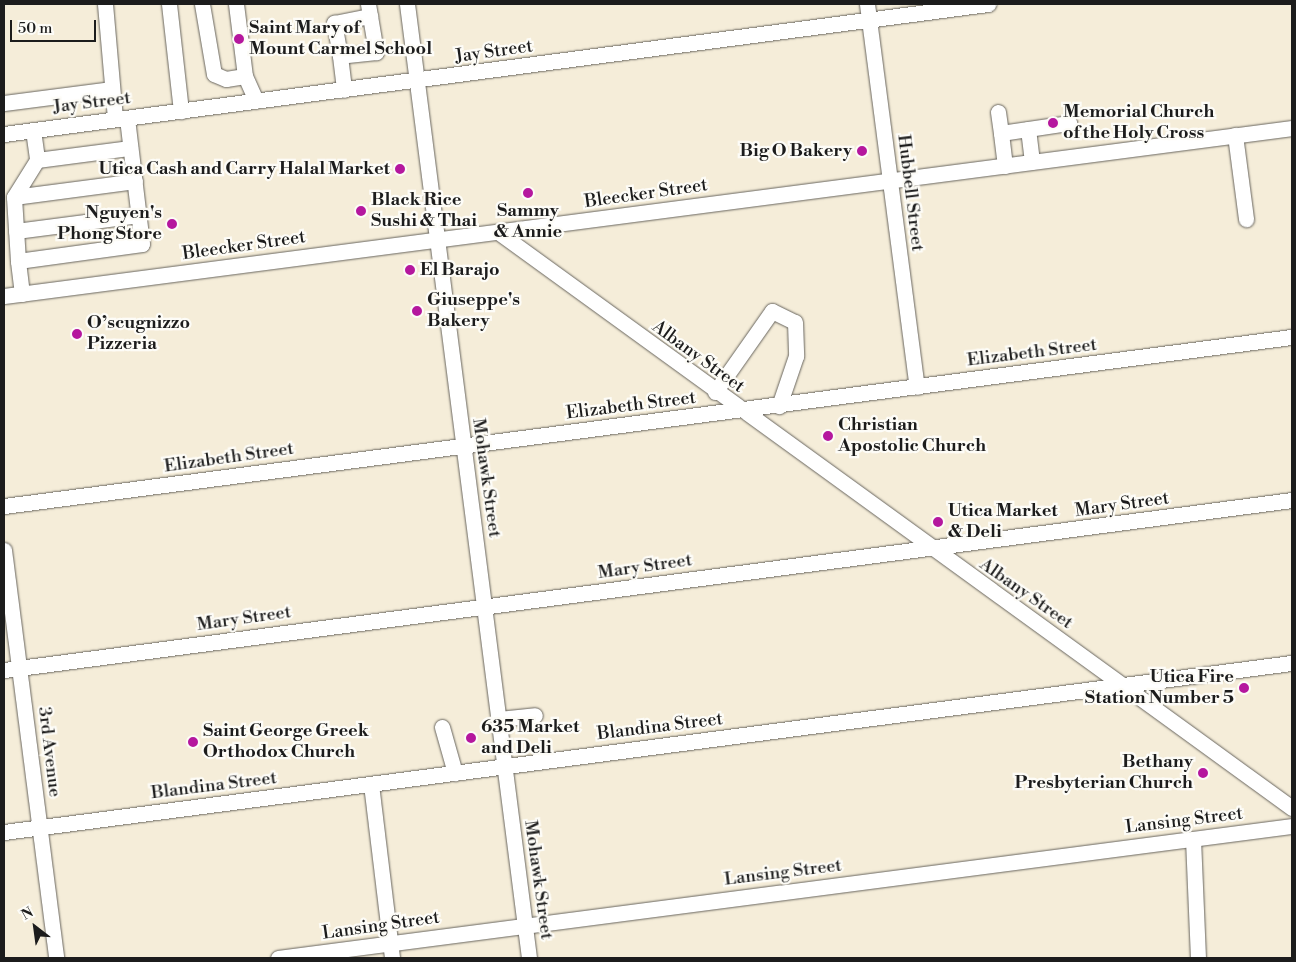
<!DOCTYPE html>
<meta charset="utf-8">
<style>
body{margin:0}
#map{position:relative;width:1296px;height:962px;overflow:hidden;background:#f5edd9;font-family:"Libre Bodoni",serif}
div>[style]{position:absolute}
.roads{filter:drop-shadow(0 0 1px #68655e) drop-shadow(0 0 1px #68655e)}
.minor>*{height:15px;margin:-7.5px;padding:0 7.5px;transform-origin:7.5px;border-radius:7.5px;background:#fff}
.dots>*{width:14px;height:14px;translate:-50% -50%;box-sizing:border-box;border:2px solid #fdfcf7;border-radius:50%}
span{translate:-50% -50%;white-space:nowrap;text-align:center;line-height:1.15;-webkit-text-stroke:4.5px #fdfcf7;paint-order:stroke}
.poi-label{font-size:18px;color:#1c1c1c;font-weight:700}
.left{translate:0 -50%;text-align:left}
.right{translate:-100% -50%;text-align:right}
.street-label{font-size:18px;color:#1c1c1c}
.frame{position:absolute;inset:0;border:5px solid #1c1c1c;pointer-events:none}
.north{position:absolute;left:10px;top:902px;width:50px;height:50px;-webkit-text-stroke:4px #fdfcf7;paint-order:stroke;rotate:330deg;font-size:14px;font-weight:700;line-height:20px;text-align:center;color:#1c1c1c}
.north::after{content:'';display:block;margin:auto;width:18px;height:22px;background:#1c1c1c;clip-path:polygon(50% 0,100% 100%,50% 72%,0 100%)}
.scale{position:absolute;left:10px;top:20px;width:86px;height:22px;box-sizing:border-box;border:2px solid #1c1c1c;border-top:0;padding-left:6px;font-size:15px;line-height:18px;white-space:nowrap;color:#1c1c1c;-webkit-text-stroke:4px #fdfcf7;paint-order:stroke}
</style>
<div id="map">
<div class="roads">
<div class="minor">
<i style="left:105px;top:4px;width:115px;rotate:85deg"></i>
<i style="left:169px;top:4px;width:108px;rotate:83.6deg"></i>
<i style="left:202px;top:4px;width:71px;rotate:80.3deg"></i>
<i style="left:214px;top:74px;width:13px;rotate:23deg"></i>
<i style="left:226px;top:79px;width:19px;rotate:-9deg"></i>
<i style="left:236px;top:4px;width:73px;rotate:82.9deg"></i>
<i style="left:245px;top:76px;width:27px;rotate:66deg"></i>
<i style="left:368px;top:4px;width:49px;rotate:80.5deg"></i>
<i style="left:376px;top:52px;width:36px;rotate:174deg"></i>
<i style="left:340px;top:56px;width:34px;rotate:-100deg"></i>
<i style="left:334px;top:23px;width:37px;rotate:-11deg"></i>
<i style="left:407px;top:4px;width:962px;rotate:82.71deg"></i>
<i style="left:867px;top:4px;width:386px;rotate:82.6deg"></i>
<i style="left:340px;top:56px;width:34px;rotate:83deg"></i>
<i style="left:4px;top:103px;width:109px;rotate:-7.4deg"></i>
<i style="left:998px;top:112px;width:21px;rotate:82deg"></i>
<i style="left:1028px;top:129px;width:33px;rotate:83deg"></i>
<i style="left:33px;top:130px;width:30px;rotate:82deg"></i>
<i style="left:37px;top:160px;width:94px;rotate:-7.4deg"></i>
<i style="left:4px;top:134px;width:993px;rotate:-7.53deg"></i>
<i style="left:1235px;top:135px;width:85px;rotate:82.5deg"></i>
<i style="left:1005px;top:166px;width:33px;rotate:-97deg"></i>
<i style="left:1001px;top:133px;width:69px;rotate:-8.4deg"></i>
<i style="left:14px;top:197px;width:122px;rotate:-7.5deg"></i>
<i style="left:16px;top:231px;width:124px;rotate:-7.4deg"></i>
<i style="left:498px;top:232px;width:981px;rotate:35.96deg"></i>
<i style="left:18px;top:261px;width:64px;rotate:-93.6deg"></i>
<i style="left:14px;top:197px;width:44px;rotate:-58.1deg"></i>
<i style="left:22px;top:294px;width:33px;rotate:-97deg"></i>
<i style="left:18px;top:261px;width:125px;rotate:-7.8deg"></i>
<i style="left:142px;top:244px;width:127px;rotate:-96.8deg"></i>
<i style="left:4px;top:296px;width:1299px;rotate:-7.43deg"></i>
<i style="left:715px;top:392px;width:99px;rotate:-54.9deg"></i>
<i style="left:772px;top:311px;width:25px;rotate:26deg"></i>
<i style="left:795px;top:322px;width:34px;rotate:88deg"></i>
<i style="left:796px;top:356px;width:53px;rotate:108.8deg"></i>
<i style="left:4px;top:506px;width:1299px;rotate:-7.48deg"></i>
<i style="left:4px;top:550px;width:411px;rotate:82.7deg"></i>
<i style="left:4px;top:670px;width:1299px;rotate:-7.52deg"></i>
<i style="left:499px;top:719px;width:36px;rotate:-6deg"></i>
<i style="left:442px;top:727px;width:48px;rotate:74.2deg"></i>
<i style="left:371px;top:784px;width:175px;rotate:83.1deg"></i>
<i style="left:4px;top:832px;width:1299px;rotate:-7.48deg"></i>
<i style="left:1193px;top:839px;width:119px;rotate:87.6deg"></i>
<i style="left:278px;top:958px;width:1023px;rotate:-7.42deg"></i>
</div>
</div>
<div class="dots">
<i style="left:239px;top:39px;background:#b5179e"></i>
<i style="left:1053px;top:123px;background:#b5179e"></i>
<i style="left:862px;top:151px;background:#b5179e"></i>
<i style="left:400px;top:169px;background:#b5179e"></i>
<i style="left:528px;top:193px;background:#b5179e"></i>
<i style="left:361px;top:211px;background:#b5179e"></i>
<i style="left:172px;top:224px;background:#b5179e"></i>
<i style="left:410px;top:270px;background:#b5179e"></i>
<i style="left:417px;top:311px;background:#b5179e"></i>
<i style="left:77px;top:334px;background:#b5179e"></i>
<i style="left:828px;top:436px;background:#b5179e"></i>
<i style="left:938px;top:522px;background:#b5179e"></i>
<i style="left:1244px;top:688px;background:#b5179e"></i>
<i style="left:471px;top:738px;background:#b5179e"></i>
<i style="left:193px;top:742px;background:#b5179e"></i>
<i style="left:1203px;top:773px;background:#b5179e"></i>
</div>
<div class="poi-label">
<span class="left" style="left:249px;top:39px">Saint Mary of<br>Mount Carmel School</span>
<span class="left" style="left:1063px;top:123px">Memorial Church<br>of the Holy Cross</span>
<span class="right" style="left:852px;top:151px">Big O Bakery</span>
<span class="right" style="left:390px;top:169px">Utica Cash and Carry Halal Market</span>
<span class="left" style="left:371px;top:211px">Black Rice<br>Sushi &amp; Thai</span>
<span style="left:528px;top:222px">Sammy<br>&amp; Annie</span>
<span class="right" style="left:162px;top:224px">Nguyen's<br>Phong Store</span>
<span class="left" style="left:420px;top:270px">El Barajo</span>
<span class="left" style="left:427px;top:311px">Giuseppe's<br>Bakery</span>
<span class="left" style="left:87px;top:334px">O’scugnizzo<br>Pizzeria</span>
<span class="left" style="left:838px;top:436px">Christian<br>Apostolic Church</span>
<span class="left" style="left:948px;top:522px">Utica Market<br>&amp; Deli</span>
<span class="right" style="left:1234px;top:688px">Utica Fire<br>Station Number 5</span>
<span class="left" style="left:481px;top:738px">635 Market<br>and Deli</span>
<span class="left" style="left:203px;top:742px">Saint George Greek<br>Orthodox Church</span>
<span class="right" style="left:1193px;top:773px">Bethany<br>Presbyterian Church</span>
</div>
<div class="street-label">
<span style="left:494px;top:52px;rotate:-8deg">Jay Street</span>
<span style="left:92px;top:103px;rotate:-7deg">Jay Street</span>
<span style="left:910px;top:193px;rotate:83deg">Hubbell Street</span>
<span style="left:646px;top:194px;rotate:-8deg">Bleecker Street</span>
<span style="left:244px;top:246px;rotate:-8deg">Bleecker Street</span>
<span style="left:1032px;top:353px;rotate:-7deg">Elizabeth Street</span>
<span style="left:698px;top:357px;rotate:36deg">Albany Street</span>
<span style="left:631px;top:406px;rotate:-7deg">Elizabeth Street</span>
<span style="left:229px;top:458px;rotate:-8deg">Elizabeth Street</span>
<span style="left:486px;top:478px;rotate:82deg">Mohawk Street</span>
<span style="left:1122px;top:505px;rotate:-8deg">Mary Street</span>
<span style="left:645px;top:567px;rotate:-8deg">Mary Street</span>
<span style="left:1026px;top:594px;rotate:35deg">Albany Street</span>
<span style="left:244px;top:619px;rotate:-8deg">Mary Street</span>
<span style="left:660px;top:727px;rotate:-7deg">Blandina Street</span>
<span style="left:49px;top:752px;rotate:83deg">3rd Avenue</span>
<span style="left:214px;top:786px;rotate:-7deg">Blandina Street</span>
<span style="left:1184px;top:821px;rotate:-7deg">Lansing Street</span>
<span style="left:783px;top:873px;rotate:-7deg">Lansing Street</span>
<span style="left:538px;top:880px;rotate:82deg">Mohawk Street</span>
<span style="left:381px;top:926px;rotate:-8deg">Lansing Street</span>
</div>
<div class="frame"></div>
<div class="north">N</div>
<div class="scale">50 m</div>
</div>
